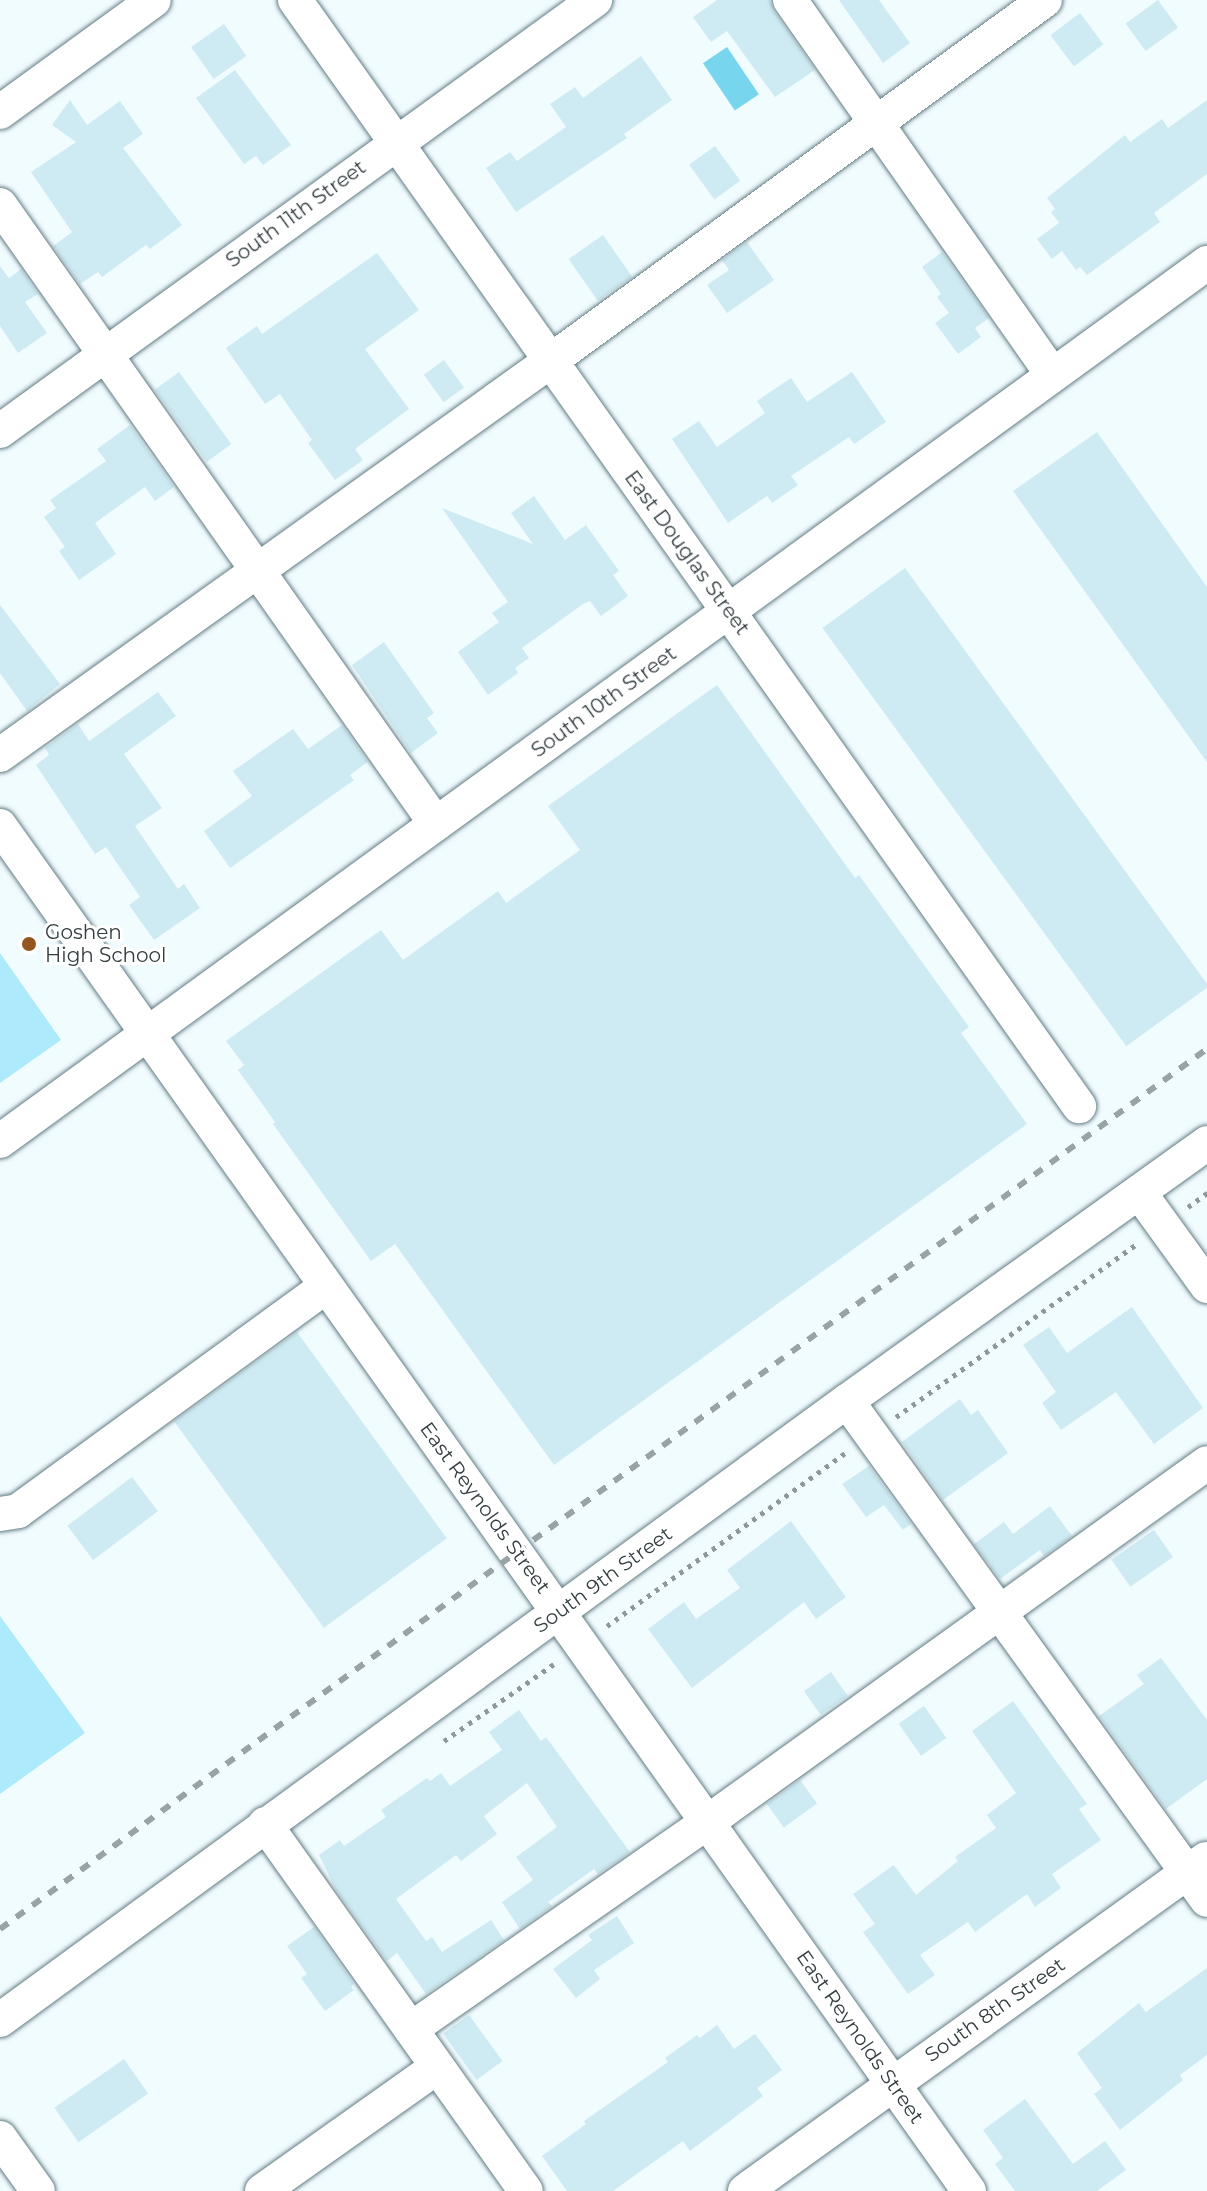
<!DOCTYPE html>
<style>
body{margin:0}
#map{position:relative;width:1207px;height:2191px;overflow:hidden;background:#f1fcff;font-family:Montserrat,sans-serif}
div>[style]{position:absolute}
.green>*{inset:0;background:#adeafb}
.water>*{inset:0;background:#78d5ee;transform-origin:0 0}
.building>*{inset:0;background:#ceebf3;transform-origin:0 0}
.path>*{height:5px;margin-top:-2.5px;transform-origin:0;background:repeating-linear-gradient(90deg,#8d989b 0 4px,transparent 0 10px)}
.roads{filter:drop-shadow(0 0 2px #637d84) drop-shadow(0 0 2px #637d84)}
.minor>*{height:34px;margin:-17px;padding:0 17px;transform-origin:17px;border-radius:17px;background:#fff}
.rail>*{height:6px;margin-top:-3px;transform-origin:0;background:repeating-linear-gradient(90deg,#98a3a6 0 10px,transparent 0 20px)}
.dots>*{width:22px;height:22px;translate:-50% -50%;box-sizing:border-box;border:4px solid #fff;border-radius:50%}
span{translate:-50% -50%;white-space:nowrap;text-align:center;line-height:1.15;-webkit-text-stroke:6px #fff;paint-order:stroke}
.street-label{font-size:20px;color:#323d40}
.poi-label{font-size:20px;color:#323d40}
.left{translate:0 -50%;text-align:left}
</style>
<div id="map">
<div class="green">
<i style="clip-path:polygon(0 953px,61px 1040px,0 1083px)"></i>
<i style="clip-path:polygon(0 1616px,85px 1733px,0 1794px)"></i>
</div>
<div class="water">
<i style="left:727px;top:47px;width:57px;height:29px;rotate:56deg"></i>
</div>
<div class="building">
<i style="clip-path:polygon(717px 0,770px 0,774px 11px,815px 70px,775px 97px,727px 31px,711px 42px,693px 17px)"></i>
<i style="clip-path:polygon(839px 0,879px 0,910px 43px,883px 63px)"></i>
<i style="left:1158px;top:0;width:34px;height:40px;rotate:54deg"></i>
<i style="left:1080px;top:13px;width:39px;height:37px;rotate:53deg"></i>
<i style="left:224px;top:24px;width:39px;height:40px;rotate:55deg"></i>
<i style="clip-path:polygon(641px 56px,672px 100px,624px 134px,627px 138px,516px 212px,486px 168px,510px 152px,517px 161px,566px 127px,550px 104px,575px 87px,583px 98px)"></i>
<i style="clip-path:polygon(235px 70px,291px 145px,263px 165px,256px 156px,244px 164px,196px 98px)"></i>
<i style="clip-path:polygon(70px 100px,87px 125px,120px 101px,143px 134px,123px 148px,182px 225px,150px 249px,146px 245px,102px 277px,98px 272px,80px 284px,53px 246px,72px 232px,31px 172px,76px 142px,52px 125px)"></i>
<i style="clip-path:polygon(1207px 100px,1207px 174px,1154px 213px,1160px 222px,1087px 275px,1080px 267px,1076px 270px,1062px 251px,1052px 259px,1037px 239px,1059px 223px,1051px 212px,1055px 209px,1047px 198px,1125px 135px,1130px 142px,1162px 119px,1168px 128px)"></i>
<i style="left:715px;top:146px;width:43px;height:32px;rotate:54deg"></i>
<i style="left:603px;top:235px;width:51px;height:42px;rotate:55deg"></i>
<i style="clip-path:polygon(747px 242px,774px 280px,727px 313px,707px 285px,729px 270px,722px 260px)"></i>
<i style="clip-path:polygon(942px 252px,989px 318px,975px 328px,981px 337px,958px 354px,935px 323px,949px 313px,937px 297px,941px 294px,922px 267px)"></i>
<i style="clip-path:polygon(377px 253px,419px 310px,365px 349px,409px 409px,355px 449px,363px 460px,335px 480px,308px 443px,312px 440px,280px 394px,265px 404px,226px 348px,257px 326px,262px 334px)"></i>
<i style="clip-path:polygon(0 266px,9px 278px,21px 269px,38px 294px,25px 302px,47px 333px,18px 353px,0 326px)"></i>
<i style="left:444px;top:360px;width:34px;height:25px;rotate:54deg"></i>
<i style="left:179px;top:372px;width:89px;height:30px;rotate:54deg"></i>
<i style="clip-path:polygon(852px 372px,886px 422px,854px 444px,849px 437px,791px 476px,798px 485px,772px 503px,767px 496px,728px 523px,672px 439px,699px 421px,717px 447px,765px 413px,757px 401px,791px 378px,807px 402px)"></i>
<i style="clip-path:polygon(130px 425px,174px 487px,155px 501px,145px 487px,95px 523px,116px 554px,79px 580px,59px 551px,65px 547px,44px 517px,56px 508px,50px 500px,106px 461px,97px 449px)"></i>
<i style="clip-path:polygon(1097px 432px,1207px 587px,1207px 762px,1013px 491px)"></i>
<i style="clip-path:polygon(534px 496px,565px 540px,586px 525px,619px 571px,613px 575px,628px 596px,601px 616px,590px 601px,583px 604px,522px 648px,529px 658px,515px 668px,518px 673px,488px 695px,458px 652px,499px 622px,492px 613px,508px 602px,442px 508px,533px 544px,511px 513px)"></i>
<i style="left:905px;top:568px;width:517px;height:102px;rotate:54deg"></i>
<i style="clip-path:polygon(0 605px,60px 684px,27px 711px,0 673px)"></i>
<i style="clip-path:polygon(384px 642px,434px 713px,427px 718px,438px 733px,411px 753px,352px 665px)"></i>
<i style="clip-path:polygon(717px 685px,855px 878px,859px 875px,969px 1027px,961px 1033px,1027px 1124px,554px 1465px,395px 1244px,371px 1261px,273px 1124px,275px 1122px,238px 1070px,244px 1065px,226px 1041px,381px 930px,403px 960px,498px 891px,506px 903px,580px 850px,548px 806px)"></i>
<i style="clip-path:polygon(158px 692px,176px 716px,124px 754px,162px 808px,135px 826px,178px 889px,184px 884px,200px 908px,154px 940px,129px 905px,140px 897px,106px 847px,95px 854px,36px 765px,49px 755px,45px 748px,78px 724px,89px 741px)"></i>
<i style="clip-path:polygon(342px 725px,368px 762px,350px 775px,354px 780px,230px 868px,204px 831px,252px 796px,233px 771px,293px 729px,308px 749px)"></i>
<i style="clip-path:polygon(1132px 1307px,1203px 1408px,1154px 1444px,1116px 1392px,1061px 1430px,1042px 1403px,1056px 1392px,1023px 1345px,1049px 1327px,1067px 1353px)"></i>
<i style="left:297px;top:1332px;width:255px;height:152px;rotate:54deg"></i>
<i style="clip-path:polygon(960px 1399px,971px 1415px,978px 1410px,1008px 1453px,943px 1500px,902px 1442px)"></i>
<i style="clip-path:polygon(869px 1466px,911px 1524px,903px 1530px,884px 1505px,866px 1517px,842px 1484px)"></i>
<i style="left:132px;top:1477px;width:43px;height:81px;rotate:53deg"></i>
<i style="clip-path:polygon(1050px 1506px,1072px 1536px,1044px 1556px,1040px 1550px,1000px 1579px,974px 1544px,1004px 1522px,1013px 1534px)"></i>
<i style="clip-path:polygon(791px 1521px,846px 1597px,816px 1619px,804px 1602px,692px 1688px,648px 1629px,684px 1602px,696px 1619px,740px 1588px,727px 1570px)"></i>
<i style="left:1154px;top:1530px;width:33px;height:52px;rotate:55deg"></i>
<i style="clip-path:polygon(1161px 1658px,1207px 1720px,1207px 1779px,1166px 1809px,1099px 1716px,1144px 1684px,1137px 1675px)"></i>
<i style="left:831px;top:1672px;width:29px;height:33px;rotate:55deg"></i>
<i style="clip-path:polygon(1013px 1701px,1087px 1804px,1079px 1809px,1101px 1840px,1052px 1874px,1061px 1888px,1035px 1907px,1027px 1894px,975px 1932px,968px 1922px,920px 1955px,935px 1975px,908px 1994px,863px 1932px,875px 1924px,853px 1894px,894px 1865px,916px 1895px,958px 1861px,955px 1857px,996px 1828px,987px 1815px,1016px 1793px,972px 1731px)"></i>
<i style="left:924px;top:1706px;width:39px;height:31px;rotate:55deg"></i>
<i style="clip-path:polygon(519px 1710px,541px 1741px,546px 1737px,630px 1852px,598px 1874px,594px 1869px,548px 1902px,552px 1906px,520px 1929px,502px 1902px,533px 1880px,516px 1857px,557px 1827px,527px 1783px,484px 1816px,497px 1834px,461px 1861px,456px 1855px,396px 1899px,426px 1941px,432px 1937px,442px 1952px,491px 1920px,504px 1940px,426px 1994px,397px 1953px,387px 1961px,336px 1890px,319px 1855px,340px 1840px,344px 1846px,386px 1817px,381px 1810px,427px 1778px,430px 1781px,441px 1773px,450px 1786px,502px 1750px,489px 1732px)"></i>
<i style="left:800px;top:1780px;width:29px;height:41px;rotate:54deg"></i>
<i style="clip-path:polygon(617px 1916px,634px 1943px,594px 1970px,600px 1979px,576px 1998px,553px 1969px,592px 1940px,588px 1935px)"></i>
<i style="clip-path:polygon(314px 1927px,354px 1984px,351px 1987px,354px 1990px,325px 2011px,301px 1978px,307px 1974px,287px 1946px)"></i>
<i style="clip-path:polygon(1207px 1968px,1207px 2055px,1180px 2075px,1183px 2080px,1120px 2130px,1094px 2094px,1102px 2088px,1077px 2053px,1139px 2003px,1146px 2012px)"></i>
<i style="left:469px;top:2015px;width:57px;height:32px;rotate:54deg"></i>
<i style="clip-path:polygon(717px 2025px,734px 2049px,755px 2034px,782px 2070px,757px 2088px,763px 2096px,690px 2151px,683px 2141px,613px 2191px,567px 2191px,542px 2156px,586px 2124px,584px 2121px,668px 2062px,665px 2058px,697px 2035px,700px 2038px)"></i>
<i style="left:124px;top:2059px;width:42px;height:85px;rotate:55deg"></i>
<i style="clip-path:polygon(1025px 2099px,1073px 2164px,1105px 2141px,1126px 2170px,1097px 2191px,1015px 2191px,995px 2164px,1003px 2158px,983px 2130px)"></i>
</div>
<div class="path">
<i style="left:1188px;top:1207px;width:24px;rotate:-36deg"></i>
<i style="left:896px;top:1417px;width:298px;rotate:-35.7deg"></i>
<i style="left:607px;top:1626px;width:294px;rotate:-36deg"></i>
<i style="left:444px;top:1741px;width:134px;rotate:-35deg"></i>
</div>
<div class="roads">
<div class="minor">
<i style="left:295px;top:0;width:1356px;rotate:54.67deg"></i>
<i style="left:790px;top:0;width:458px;rotate:55deg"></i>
<i style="left:0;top:112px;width:190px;rotate:-36deg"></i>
<i style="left:0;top:205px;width:757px;rotate:54.84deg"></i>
<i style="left:0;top:431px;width:735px;rotate:-35.92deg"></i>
<i style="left:0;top:755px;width:675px;rotate:-35.6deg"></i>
<i style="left:549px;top:362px;width:614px;rotate:-36.12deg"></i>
<i style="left:0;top:826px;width:1674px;rotate:54.63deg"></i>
<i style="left:0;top:1141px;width:1493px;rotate:-36.03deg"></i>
<i style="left:1139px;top:1192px;width:116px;rotate:54.1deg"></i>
<i style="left:847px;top:1401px;width:615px;rotate:54.19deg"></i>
<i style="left:0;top:1514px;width:18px;rotate:-9deg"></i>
<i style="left:18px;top:1511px;width:381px;rotate:-36.1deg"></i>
<i style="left:265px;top:1824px;width:450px;rotate:54.6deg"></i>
<i style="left:0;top:2020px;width:1049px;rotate:-36.16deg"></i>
<i style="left:847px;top:1401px;width:443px;rotate:-35.6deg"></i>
<i style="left:411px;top:2029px;width:363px;rotate:-34.9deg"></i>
<i style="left:709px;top:1821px;width:613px;rotate:-35.71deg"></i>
<i style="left:0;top:2138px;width:65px;rotate:54.4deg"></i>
<i style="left:262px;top:2191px;width:214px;rotate:-35.3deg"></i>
<i style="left:745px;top:2191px;width:568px;rotate:-35.76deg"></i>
</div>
</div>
<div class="rail">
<i style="left:0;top:1929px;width:1494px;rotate:-36.1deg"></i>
</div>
<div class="dots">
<i style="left:29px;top:944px;background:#95551e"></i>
</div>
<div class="street-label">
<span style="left:296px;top:214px;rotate:-36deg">South 11th Street</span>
<span style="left:687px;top:553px;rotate:54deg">East Douglas Street</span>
<span style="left:604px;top:702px;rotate:-36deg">South 10th Street</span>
<span style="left:485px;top:1508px;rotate:54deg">East Reynolds Street</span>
<span style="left:603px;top:1580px;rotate:-36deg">South 9th Street</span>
<span style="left:995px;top:2010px;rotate:-35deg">South 8th Street</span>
<span style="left:860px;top:2037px;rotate:55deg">East Reynolds Street</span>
</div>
<div class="poi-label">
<span class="left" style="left:45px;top:944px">Goshen<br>High School</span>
</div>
</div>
